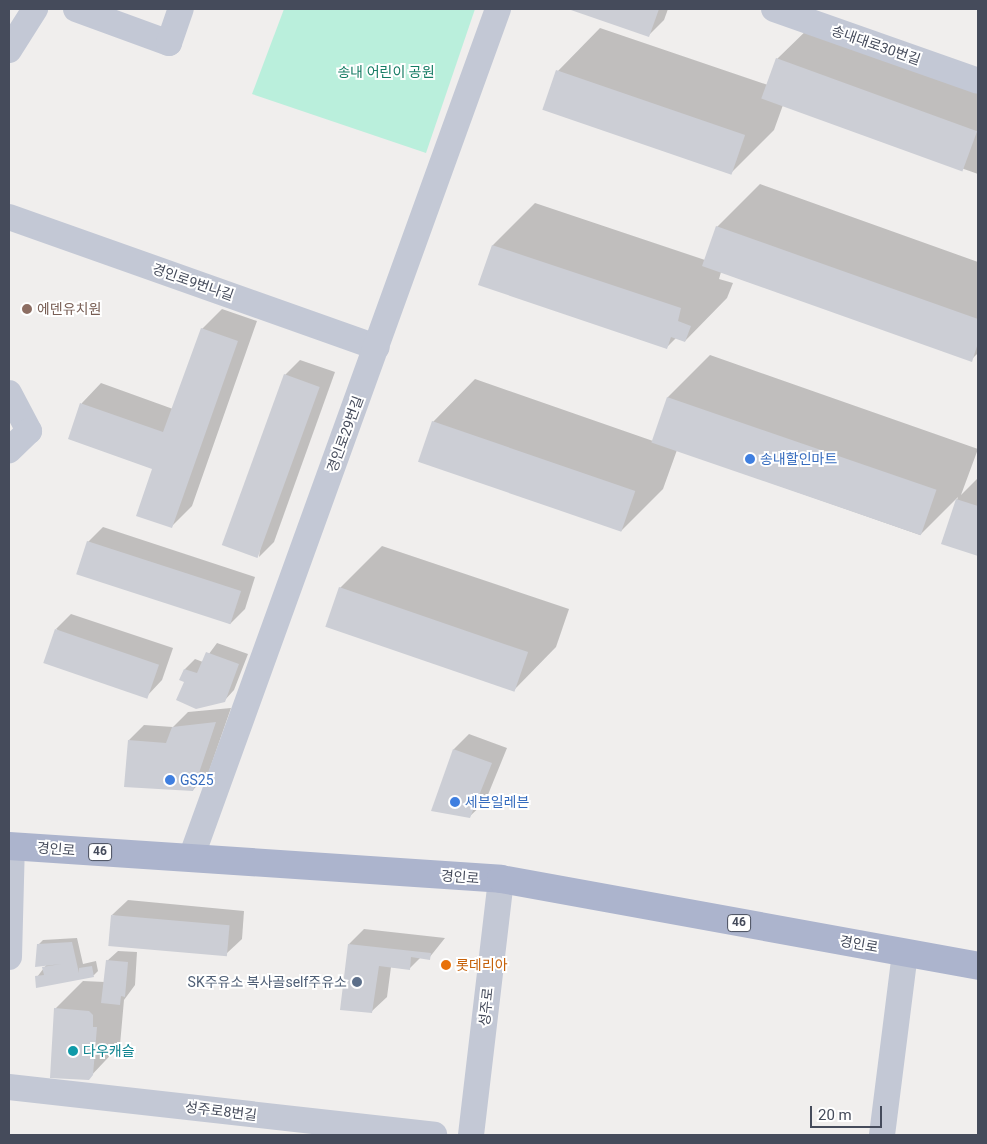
<!DOCTYPE html>
<meta charset="utf-8">
<style>
body{margin:0}
#map{position:relative;width:987px;height:1144px;overflow:hidden;background:#f0eeed;font-family:Roboto,"Noto Sans KR",sans-serif}
div>[style]{position:absolute}
.green>*{inset:0;background:#baefdc}
.shadow>*{inset:0;background:#0003}
.building>*{inset:0;background:#ccced5;transform-origin:0 0}
.minor>*{height:26px;margin:-13px;padding:0 13px;transform-origin:13px;border-radius:13px;background:#c3c8d5}
.major>*{height:28px;margin:-14px;padding:0 14px;transform-origin:14px;border-radius:14px;background:#acb4cd}
.dots>*{width:14px;height:14px;translate:-50% -50%;box-sizing:border-box;border:2px solid #fff;border-radius:50%}
span{translate:-50% -50%;white-space:nowrap;text-align:center;line-height:1.15;-webkit-text-stroke:4px #fff;paint-order:stroke}
.shield-label span{padding:1px 4px;background:#fff;border:1px solid;border-radius:4px;-webkit-text-stroke-width:0}
.shield-label{font-size:12px;color:#454b5b;font-weight:700}
.street-label{font-size:14px;color:#454b5b}
.park-label{font-size:14px;color:#167c64}
.education-label{font-size:14px;color:#785e54}
.left{translate:0 -50%;text-align:left}
.shop-label{font-size:14px;color:#366cbe}
.food-label{font-size:14px;color:#c56008}
.service-label{font-size:14px;color:#4e5e75}
.right{translate:-100% -50%;text-align:right}
.culture-label{font-size:14px;color:#0d838f}
.frame{position:absolute;inset:0;border:10px solid #454b5b;pointer-events:none}
.scale{position:absolute;left:810px;top:1106px;width:72px;height:22px;box-sizing:border-box;border:2px solid #454b5b;border-top:0;padding-left:6px;font-size:15px;line-height:18px;white-space:nowrap;color:#454b5b;-webkit-text-stroke:4px #fff;paint-order:stroke}
</style>
<div id="map">
<div class="green">
<i style="clip-path:polygon(284px 9px,475px 9px,426px 153px,252px 94px)"></i>
</div>
<div class="shadow">
<i style="clip-path:polygon(571px 9px,668px 9px,664px 20px,649px 35px)"></i>
<i style="clip-path:polygon(814px 23px,978px 81px,978px 174px,783px 105px,774px 130px,732px 172px,558px 71px,600px 28px,768px 85px,777px 59px)"></i>
<i style="clip-path:polygon(760px 184px,978px 262px,978px 353px,971px 360px,721px 272px,719px 279px,733px 283px,727px 298px,685px 341px,676px 338px,667px 347px,480px 284px,493px 245px,535px 203px,705px 260px,717px 227px)"></i>
<i style="clip-path:polygon(222px 309px,257px 321px,192px 506px,172px 526px,154px 468px,70px 438px,82px 403px,101px 383px,173px 409px,202px 329px)"></i>
<i style="clip-path:polygon(710px 355px,978px 449px,961px 495px,978px 478px,978px 555px,942px 543px,958px 497px,920px 535px,677px 450px,663px 489px,621px 531px,433px 422px,475px 379px,653px 441px,668px 397px)"></i>
<i style="clip-path:polygon(300px 360px,335px 372px,274px 542px,259px 557px,285px 375px)"></i>
<i style="clip-path:polygon(103px 527px,255px 577px,245px 609px,230px 624px,88px 542px)"></i>
<i style="clip-path:polygon(382px 546px,569px 609px,556px 647px,514px 690px,340px 588px)"></i>
<i style="clip-path:polygon(71px 614px,173px 648px,162px 680px,147px 696px,56px 629px)"></i>
<i style="clip-path:polygon(217px 643px,248px 654px,234px 690px,224px 701px,186px 681px,185px 669px,195px 659px,203px 662px)"></i>
<i style="clip-path:polygon(231px 708px,208px 774px,193px 790px,129px 740px,144px 725px,173px 727px,188px 712px)"></i>
<i style="clip-path:polygon(469px 734px,507px 748px,485px 802px,469px 817px,433px 810px,454px 749px)"></i>
<i style="clip-path:polygon(128px 900px,244px 911px,242px 939px,226px 954px,112px 915px)"></i>
<i style="clip-path:polygon(364px 929px,445px 938px,429px 958px,421px 957px,409px 969px,391px 967px,387px 997px,371px 1012px,349px 944px)"></i>
<i style="clip-path:polygon(77px 938px,83px 964px,96px 961px,98px 971px,94px 975px,37px 977px,47px 964px,38px 945px,43px 940px)"></i>
<i style="clip-path:polygon(118px 951px,137px 952px,135px 985px,124px 1000px,120px 1045px,88px 1079px,55px 1009px,83px 981px,105px 982px,107px 961px)"></i>
</div>
<div class="building">
<i style="clip-path:polygon(568px 9px,659px 9px,649px 37px)"></i>
<i style="left:776px;top:58px;width:214px;height:43px;rotate:20deg"></i>
<i style="left:556px;top:70px;width:200px;height:42px;rotate:19deg"></i>
<i style="clip-path:polygon(716px 226px,978px 319px,978px 343px,972px 362px,702px 266px)"></i>
<i style="clip-path:polygon(492px 245px,681px 308px,678px 321px,691px 326px,685px 342px,671px 337px,667px 349px,478px 285px)"></i>
<i style="clip-path:polygon(201px 328px,238px 341px,172px 528px,136px 516px,152px 469px,68px 439px,80px 403px,163px 432px)"></i>
<i style="left:284px;top:374px;width:38px;height:182px;rotate:20deg"></i>
<i style="left:667px;top:397px;width:285px;height:48px;rotate:19deg"></i>
<i style="left:432px;top:421px;width:215px;height:43px;rotate:19deg"></i>
<i style="clip-path:polygon(956px 499px,978px 506px,978px 556px,941px 544px)"></i>
<i style="left:87px;top:541px;width:162px;height:35px;rotate:18deg"></i>
<i style="left:339px;top:587px;width:200px;height:42px;rotate:19deg"></i>
<i style="left:55px;top:629px;width:110px;height:36px;rotate:19deg"></i>
<i style="clip-path:polygon(206px 652px,239px 664px,225px 702px,196px 709px,176px 700px,184px 682px,179px 680px,184px 669px,197px 673px)"></i>
<i style="clip-path:polygon(216px 722px,193px 791px,124px 787px,128px 740px,166px 743px,172px 727px)"></i>
<i style="clip-path:polygon(453px 749px,492px 763px,470px 818px,431px 811px)"></i>
<i style="left:111px;top:915px;width:119px;height:31px;rotate:5deg"></i>
<i style="clip-path:polygon(72px 942px,79px 973px,79px 968px,92px 966px,94px 977px,36px 988px,35px 976px,44px 975px,42px 967px,61px 964px,35px 967px,37px 944px)"></i>
<i style="clip-path:polygon(348px 944px,431px 953px,430px 960px,411px 957px,410px 970px,379px 966px,372px 1013px,340px 1010px)"></i>
<i style="clip-path:polygon(106px 960px,128px 962px,125px 997px,121px 996px,120px 1005px,101px 1003px)"></i>
<i style="clip-path:polygon(54px 1008px,89px 1011px,93px 1015px,93px 1027px,97px 1027px,93px 1075px,89px 1080px,50px 1078px)"></i>
</div>
<div class="minor">
<i style="left:76px;top:9px;width:99px;rotate:20.1deg"></i>
<i style="left:169px;top:43px;width:36px;rotate:-71deg"></i>
<i style="left:774px;top:9px;width:216px;rotate:19.4deg"></i>
<i style="left:9px;top:50px;width:49px;rotate:-57.6deg"></i>
<i style="left:9px;top:217px;width:390px;rotate:19.5deg"></i>
<i style="left:9px;top:393px;width:43px;rotate:62.2deg"></i>
<i style="left:29px;top:431px;width:28px;rotate:136deg"></i>
<i style="left:191px;top:858px;width:903px;rotate:-70.12deg"></i>
<i style="left:9px;top:957px;width:111px;rotate:-88.5deg"></i>
<i style="left:9px;top:1087px;width:428px;rotate:6.4deg"></i>
<i style="left:471px;top:1135px;width:258px;rotate:-83.3deg"></i>
<i style="left:882px;top:1135px;width:184px;rotate:-82.8deg"></i>
</div>
<div class="major">
<i style="left:9px;top:846px;width:493px;rotate:3.8deg"></i>
<i style="left:501px;top:879px;width:485px;rotate:10.3deg"></i>
</div>
<div class="dots">
<i style="left:27px;top:309px;background:#8d6e63"></i>
<i style="left:750px;top:459px;background:#3f7fe0"></i>
<i style="left:170px;top:780px;background:#3f7fe0"></i>
<i style="left:455px;top:802px;background:#3f7fe0"></i>
<i style="left:446px;top:965px;background:#e8710a"></i>
<i style="left:357px;top:982px;background:#5c6f8a"></i>
<i style="left:73px;top:1051px;background:#0f9aa8"></i>
</div>
<div class="shield-label">
<span style="left:100px;top:852px">46</span>
<span style="left:739px;top:923px">46</span>
</div>
<div class="street-label">
<span style="left:876px;top:45px;rotate:19deg">송내대로30번길</span>
<span style="left:193px;top:282px;rotate:19deg">경인로9번나길</span>
<span style="left:345px;top:434px;rotate:-70deg">경인로29번길</span>
<span style="left:56px;top:849px;rotate:4deg">경인로</span>
<span style="left:460px;top:877px;rotate:4deg">경인로</span>
<span style="left:859px;top:944px;rotate:10deg">경인로</span>
<span style="left:486px;top:1007px;rotate:-84deg">성주로</span>
<span style="left:221px;top:1111px;rotate:7deg">성주로8번길</span>
</div>
<div class="park-label">
<span style="left:386px;top:72px">송내 어린이 공원</span>
</div>
<div class="education-label">
<span class="left" style="left:37px;top:309px">에덴유치원</span>
</div>
<div class="shop-label">
<span class="left" style="left:760px;top:459px">송내할인마트</span>
<span class="left" style="left:180px;top:780px">GS25</span>
<span class="left" style="left:465px;top:802px">세븐일레븐</span>
</div>
<div class="food-label">
<span class="left" style="left:456px;top:965px">롯데리아</span>
</div>
<div class="service-label">
<span class="right" style="left:347px;top:982px">SK주유소 복사골self주유소</span>
</div>
<div class="culture-label">
<span class="left" style="left:83px;top:1051px">다우캐슬</span>
</div>
<div class="frame"></div>
<div class="scale">20 m</div>
</div>
